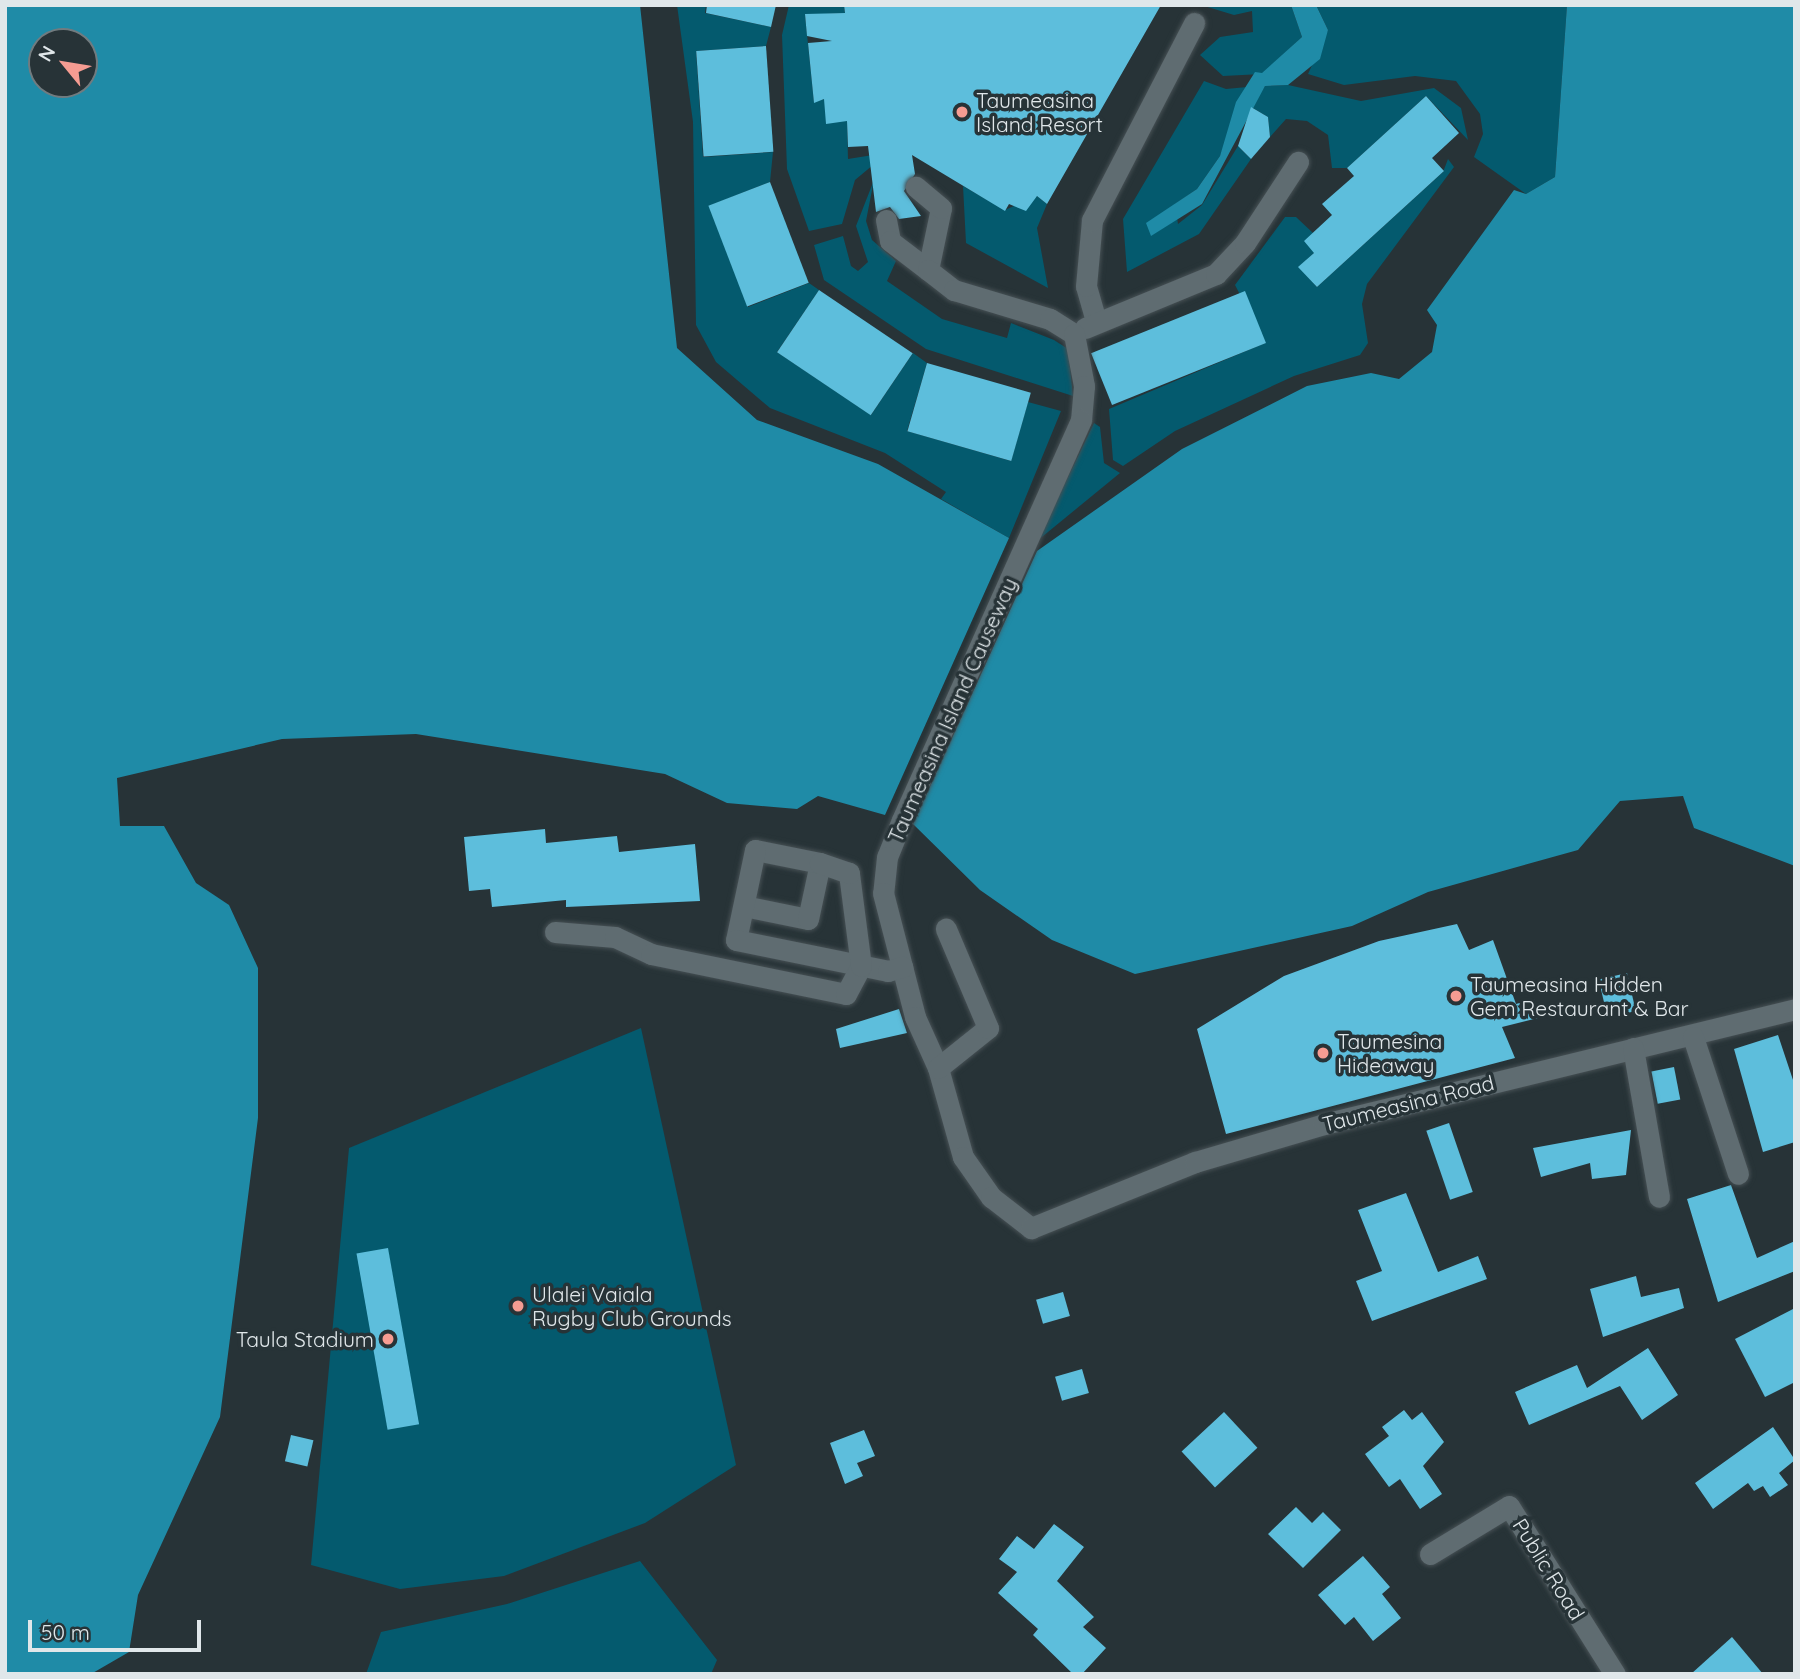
<!DOCTYPE html>
<style>
body{margin:0}
#map{position:relative;width:1800px;height:1679px;overflow:hidden;background:#273337;font-family:Quicksand,sans-serif}
div>[style]{position:absolute}
.green>*{inset:0;background:#045a6e}
.water>*{inset:0;background:#1f8ba7}
.building>*{inset:0;background:#5dbedc;transform-origin:0 0}
.roads{filter:drop-shadow(0 0 2px #465054) drop-shadow(0 0 2px #465054)}
.minor>*{height:21px;margin:-10.5px;padding:0 10.5px;transform-origin:10.5px;border-radius:10.5px;background:#5f6c71}
.dots>*{width:19px;height:19px;translate:-50% -50%;box-sizing:border-box;border:4px solid #273337;border-radius:50%}
span{translate:-50% -50%;white-space:nowrap;text-align:center;line-height:1.15;-webkit-text-stroke:7px #273337;paint-order:stroke}
.poi-label{font-size:21px;color:#e0e7ea}
.left{translate:0 -50%;text-align:left}
.right{translate:-100% -50%;text-align:right}
.street-label{font-size:21px;color:#e0e7ea}
.frame{position:absolute;inset:0;border:7px solid #e0e7ea;pointer-events:none}
.north{position:absolute;left:28px;top:28px;width:70px;height:70px;box-sizing:border-box;background:#273337;border:2px solid #717b7f;border-radius:50%;rotate:300deg;font-size:19px;font-weight:700;line-height:28px;text-align:center;color:#e0e7ea}
.north::after{content:'';display:block;margin:auto;width:24px;height:32px;background:#f59c92;clip-path:polygon(50% 0,100% 100%,50% 72%,0 100%)}
.scale{position:absolute;left:28px;top:1620px;width:173px;height:32px;box-sizing:border-box;border:4px solid #e0e7ea;border-top:0;padding-left:9px;font-size:21px;line-height:24px;white-space:nowrap;color:#e0e7ea;-webkit-text-stroke:5px #273337;paint-order:stroke}
</style>
<div id="map">
<div class="green">
<i style="clip-path:polygon(677px 5px,706px 5px,705px 13px,771px 27px,766px 46px,696px 51px,703px 157px,773px 152px,770px 182px,709px 206px,748px 307px,809px 283px,819px 290px,777px 352px,871px 415px,913px 353px,927px 363px,907px 431px,1011px 461px,1028px 402px,1061px 411px,1009px 538px,941px 499px,946px 492px,885px 453px,770px 408px,716px 362px,696px 325px,693px 122px)"></i>
<i style="clip-path:polygon(789px 5px,844px 7px,845px 13px,805px 15px,814px 102px,824px 99px,847px 120px,848px 159px,873px 155px,873px 165px,855px 180px,842px 224px,809px 231px,787px 169px,782px 35px)"></i>
<i style="clip-path:polygon(1201px 5px,1291px 5px,1302px 37px,1262px 74px,1223px 76px,1200px 55px,1220px 37px,1253px 32px,1252px 11px,1234px 15px)"></i>
<i style="clip-path:polygon(1316px 5px,1567px 5px,1555px 177px,1526px 194px,1474px 157px,1483px 134px,1480px 114px,1456px 81px,1415px 76px,1344px 85px,1308px 74px,1328px 30px)"></i>
<i style="clip-path:polygon(1204px 81px,1226px 89px,1247px 87px,1220px 156px,1197px 189px,1175px 204px,1178px 224px,1202px 205px,1238px 146px,1251px 159px,1199px 234px,1127px 272px,1123px 219px)"></i>
<i style="clip-path:polygon(1288px 85px,1361px 101px,1434px 88px,1461px 108px,1468px 140px,1426px 96px,1347px 168px,1332px 168px,1328px 135px,1307px 121px,1286px 119px,1270px 137px,1268px 117px,1251px 107px,1265px 86px)"></i>
<i style="clip-path:polygon(1448px 159px,1454px 167px,1367px 284px,1362px 304px,1368px 343px,1360px 355px,1294px 376px,1175px 431px,1123px 466px,1113px 460px,1109px 409px,1265px 343px,1235px 285px,1285px 217px,1296px 217px,1313px 233px,1314px 253px,1299px 267px,1317px 287px,1443px 172px)"></i>
<i style="clip-path:polygon(874px 180px,866px 221px,872px 240px,896px 261px,887px 281px,942px 319px,1007px 338px,1011px 323px,1054px 340px,1068px 349px,1073px 396px,926px 349px,824px 280px,814px 245px,843px 236px,851px 266px,858px 271px,868px 262px,856px 226px)"></i>
<i style="clip-path:polygon(963px 186px,1005px 210px,1037px 196px,1047px 204px,1037px 228px,1048px 288px,966px 243px)"></i>
<i style="clip-path:polygon(1094px 423px,1100px 427px,1104px 463px,1120px 473px,1037px 541px)"></i>
<i style="clip-path:polygon(641px 1028px,736px 1465px,645px 1523px,504px 1576px,400px 1589px,311px 1565px,349px 1148px)"></i>
<i style="clip-path:polygon(640px 1561px,717px 1660px,711px 1674px,366px 1674px,381px 1632px,507px 1604px)"></i>
</div>
<div class="water">
<i style="clip-path:polygon(evenodd,5px 5px,640px 5px,677px 348px,757px 420px,878px 464px,1009px 538px,885px 815px,818px 796px,797px 809px,727px 803px,665px 774px,416px 734px,282px 739px,117px 778px,120px 826px,164px 826px,196px 883px,229px 905px,258px 968px,258px 1118px,220px 1417px,138px 1595px,129px 1652px,91px 1674px,5px 1674px,5px 5px,42px 42px,84px 42px,84px 84px,42px 84px,42px 42px)"></i>
<i style="clip-path:polygon(1291px 5px,1316px 5px,1328px 30px,1320px 59px,1288px 85px,1265px 86px,1202px 204px,1151px 236px,1146px 223px,1197px 189px,1220px 156px,1236px 102px,1255px 72px,1262px 73px,1302px 37px)"></i>
<i style="clip-path:polygon(1567px 5px,1795px 5px,1795px 866px,1694px 828px,1683px 796px,1620px 801px,1578px 850px,1428px 892px,1352px 926px,1135px 974px,1052px 940px,980px 890px,913px 824px,1037px 551px,1182px 449px,1307px 386px,1371px 373px,1399px 379px,1432px 352px,1437px 325px,1427px 310px,1514px 190px,1526px 194px,1555px 177px)"></i>
</div>
<div class="building">
<i style="clip-path:polygon(707px 5px,776px 5px,771px 27px,706px 13px)"></i>
<i style="clip-path:polygon(844px 5px,1161px 5px,1047px 204px,1037px 196px,1026px 211px,1009px 204px,1005px 211px,912px 155px,915px 174px,904px 191px,921px 216px,899px 219px,890px 207px,876px 212px,868px 146px,848px 147px,847px 121px,826px 124px,824px 99px,814px 103px,808px 43px,832px 41px,807px 36px,805px 14px,845px 13px)"></i>
<i style="left:766px;top:46px;width:106px;height:70px;rotate:86deg"></i>
<i style="clip-path:polygon(1426px 96px,1459px 133px,1432px 158px,1444px 171px,1317px 287px,1298px 267px,1314px 253px,1304px 241px,1332px 215px,1322px 204px,1354px 176px,1347px 168px)"></i>
<i style="clip-path:polygon(1251px 107px,1268px 117px,1270px 137px,1251px 159px,1238px 146px)"></i>
<i style="left:770px;top:182px;width:108px;height:66px;rotate:69deg"></i>
<i style="left:819px;top:290px;width:113px;height:75px;rotate:34deg"></i>
<i style="left:1245px;top:291px;width:56px;height:166px;rotate:68deg"></i>
<i style="left:927px;top:363px;width:108px;height:71px;rotate:16deg"></i>
<i style="clip-path:polygon(545px 829px,546px 843px,617px 836px,619px 852px,695px 844px,700px 901px,566px 907px,566px 900px,492px 907px,490px 889px,469px 891px,464px 837px)"></i>
<i style="clip-path:polygon(1457px 924px,1469px 950px,1493px 940px,1516px 1004px,1534px 999px,1538px 1018px,1502px 1027px,1515px 1058px,1226px 1134px,1197px 1029px,1284px 976px,1379px 941px)"></i>
<i style="left:1627px;top:973px;width:39px;height:29px;rotate:77deg"></i>
<i style="clip-path:polygon(899px 1009px,907px 1033px,840px 1048px,836px 1029px)"></i>
<i style="clip-path:polygon(1778px 1035px,1795px 1086px,1795px 1142px,1763px 1152px,1734px 1049px)"></i>
<i style="left:1674px;top:1067px;width:33px;height:23px;rotate:79deg"></i>
<i style="left:1449px;top:1123px;width:73px;height:24px;rotate:71deg"></i>
<i style="clip-path:polygon(1631px 1130px,1626px 1175px,1592px 1179px,1590px 1163px,1541px 1177px,1533px 1148px)"></i>
<i style="clip-path:polygon(1731px 1185px,1757px 1258px,1795px 1241px,1795px 1271px,1718px 1302px,1687px 1199px)"></i>
<i style="clip-path:polygon(1406px 1193px,1438px 1272px,1478px 1256px,1487px 1279px,1372px 1321px,1356px 1281px,1382px 1271px,1358px 1210px)"></i>
<i style="left:388px;top:1248px;width:179px;height:32px;rotate:80deg"></i>
<i style="clip-path:polygon(1636px 1276px,1641px 1297px,1679px 1288px,1684px 1308px,1603px 1337px,1590px 1289px)"></i>
<i style="left:1063px;top:1292px;width:25px;height:28px;rotate:74deg"></i>
<i style="clip-path:polygon(1795px 1308px,1795px 1382px,1765px 1397px,1735px 1339px)"></i>
<i style="clip-path:polygon(1648px 1348px,1678px 1395px,1642px 1420px,1620px 1386px,1529px 1425px,1515px 1392px,1577px 1365px,1587px 1388px)"></i>
<i style="left:1082px;top:1369px;width:25px;height:28px;rotate:74deg"></i>
<i style="clip-path:polygon(1404px 1410px,1412px 1420px,1422px 1412px,1444px 1442px,1423px 1466px,1442px 1494px,1420px 1509px,1400px 1479px,1389px 1487px,1365px 1454px,1389px 1436px,1382px 1427px)"></i>
<i style="left:1224px;top:1412px;width:49px;height:58px;rotate:47deg"></i>
<i style="clip-path:polygon(1773px 1427px,1795px 1460px,1779px 1473px,1788px 1485px,1770px 1497px,1763px 1486px,1754px 1491px,1748px 1483px,1713px 1509px,1695px 1483px)"></i>
<i style="clip-path:polygon(864px 1430px,875px 1456px,857px 1463px,863px 1476px,845px 1484px,830px 1443px)"></i>
<i style="left:291px;top:1435px;width:23px;height:27px;rotate:13deg"></i>
<i style="clip-path:polygon(1296px 1507px,1312px 1523px,1323px 1512px,1341px 1530px,1303px 1568px,1268px 1534px)"></i>
<i style="clip-path:polygon(1054px 1524px,1084px 1547px,1057px 1581px,1094px 1617px,1083px 1627px,1106px 1648px,1082px 1674px,1073px 1674px,1033px 1635px,1038px 1629px,998px 1593px,1017px 1572px,999px 1559px,1017px 1536px,1034px 1549px)"></i>
<i style="clip-path:polygon(1363px 1556px,1390px 1587px,1382px 1594px,1401px 1618px,1373px 1641px,1354px 1617px,1345px 1625px,1318px 1595px)"></i>
<i style="clip-path:polygon(1732px 1637px,1763px 1674px,1691px 1674px)"></i>
</div>
<div class="roads">
<div class="minor">
<i style="left:886px;top:220px;width:21px;rotate:79deg"></i>
<i style="left:890px;top:241px;width:48px;rotate:37.3deg"></i>
<i style="left:928px;top:270px;width:63px;rotate:-78.2deg"></i>
<i style="left:941px;top:208px;width:33px;rotate:-140deg"></i>
<i style="left:928px;top:270px;width:33px;rotate:38deg"></i>
<i style="left:954px;top:290px;width:100px;rotate:16.8deg"></i>
<i style="left:1050px;top:319px;width:28px;rotate:32deg"></i>
<i style="left:1096px;top:321px;width:36px;rotate:-106deg"></i>
<i style="left:1086px;top:286px;width:66px;rotate:-84.8deg"></i>
<i style="left:1092px;top:220px;width:222px;rotate:-62.6deg"></i>
<i style="left:1085px;top:328px;width:142px;rotate:-22.4deg"></i>
<i style="left:1216px;top:274px;width:42px;rotate:-46.9deg"></i>
<i style="left:1245px;top:243px;width:97px;rotate:-56.8deg"></i>
<i style="left:1074px;top:334px;width:53px;rotate:79.1deg"></i>
<i style="left:1084px;top:386px;width:34px;rotate:95deg"></i>
<i style="left:1081px;top:420px;width:438px;rotate:114.1deg"></i>
<i style="left:902px;top:820px;width:40px;rotate:112deg"></i>
<i style="left:887px;top:857px;width:36px;rotate:96deg"></i>
<i style="left:883px;top:893px;width:128px;rotate:75.5deg"></i>
<i style="left:915px;top:1017px;width:56px;rotate:65.7deg"></i>
<i style="left:938px;top:1068px;width:92px;rotate:74.3deg"></i>
<i style="left:963px;top:1157px;width:49px;rotate:55deg"></i>
<i style="left:991px;top:1197px;width:51px;rotate:37.8deg"></i>
<i style="left:1031px;top:1228px;width:177px;rotate:-21.9deg"></i>
<i style="left:1195px;top:1162px;width:134px;rotate:-16.4deg"></i>
<i style="left:1324px;top:1124px;width:485px;rotate:-13.7deg"></i>
<i style="left:744px;top:906px;width:65px;rotate:11.5deg"></i>
<i style="left:808px;top:919px;width:57px;rotate:-77.9deg"></i>
<i style="left:820px;top:863px;width:66px;rotate:-168.7deg"></i>
<i style="left:755px;top:850px;width:92px;rotate:101.9deg"></i>
<i style="left:736px;top:940px;width:155px;rotate:11.5deg"></i>
<i style="left:888px;top:971px;width:15px;rotate:-16deg"></i>
<i style="left:555px;top:932px;width:60px;rotate:4.8deg"></i>
<i style="left:615px;top:937px;width:40px;rotate:25deg"></i>
<i style="left:651px;top:954px;width:199px;rotate:11.6deg"></i>
<i style="left:846px;top:994px;width:32px;rotate:-62deg"></i>
<i style="left:861px;top:966px;width:94px;rotate:-97.4deg"></i>
<i style="left:849px;top:873px;width:31px;rotate:-161deg"></i>
<i style="left:1693px;top:1037px;width:144px;rotate:71.8deg"></i>
<i style="left:1633px;top:1048px;width:151px;rotate:80.1deg"></i>
<i style="left:938px;top:1068px;width:64px;rotate:-38.7deg"></i>
<i style="left:988px;top:1028px;width:108px;rotate:-113deg"></i>
<i style="left:1430px;top:1554px;width:92px;rotate:-31.3deg"></i>
<i style="left:1509px;top:1506px;width:199px;rotate:57.8deg"></i>
</div>
</div>
<div class="dots">
<i style="left:962px;top:112px;background:#f59c92"></i>
<i style="left:1456px;top:996px;background:#f59c92"></i>
<i style="left:1323px;top:1053px;background:#f59c92"></i>
<i style="left:518px;top:1306px;background:#f59c92"></i>
<i style="left:388px;top:1339px;background:#f59c92"></i>
</div>
<div class="poi-label">
<span class="left" style="left:976px;top:112px">Taumeasina<br>Island Resort</span>
<span class="left" style="left:1470px;top:996px">Taumeasina Hidden<br>Gem Restaurant &amp; Bar</span>
<span class="left" style="left:1337px;top:1053px">Taumesina<br>Hideaway</span>
<span class="left" style="left:532px;top:1306px">Ulalei Vaiala<br>Rugby Club Grounds</span>
<span class="right" style="left:374px;top:1339px">Taula Stadium</span>
</div>
<div class="street-label">
<span style="left:952px;top:710px;rotate:-66deg">Taumeasina Island Causeway</span>
<span style="left:1408px;top:1103px;rotate:-14deg">Taumeasina Road</span>
<span style="left:1549px;top:1569px;rotate:58deg">Public Road</span>
</div>
<div class="frame"></div>
<div class="north">N</div>
<div class="scale">50 m</div>
</div>
